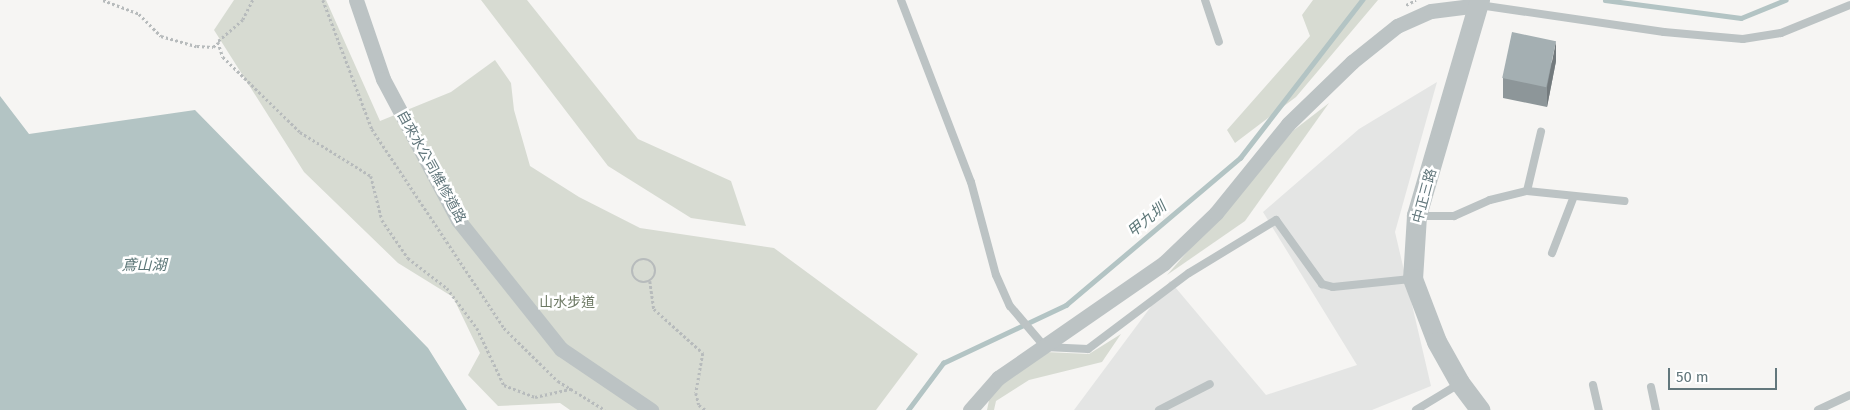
<!DOCTYPE html>
<meta charset="utf-8">
<style>
body{margin:0}
#map{position:relative;width:1850px;height:410px;overflow:hidden;background:#f6f5f3;font-family:"Fira Sans","Noto Sans TC",sans-serif}
div>[style]{position:absolute}
.built>*{inset:0;background:#e4e5e4}
.green>*{inset:0;background:#d7dbd2}
.water>*{inset:0;background:#b3c4c4}
.stream>*{height:4.5px;margin:-2.25px;padding:0 2.25px;transform-origin:2.25px;border-radius:2.25px;background:#b3c4c4}
.path>*{height:2.5px;margin-top:-1.25px;transform-origin:0;background:repeating-linear-gradient(90deg,#b7bbbc 0 2.5px,transparent 0 5px)}
.path>.ring{margin:-1.25px;padding:0;box-sizing:content-box;background:none;border:2.5px solid #b7bbbc;border-radius:50%}
.service>*{height:8px;margin:-4px;padding:0 4px;transform-origin:4px;border-radius:4px;background:#bcc3c4}
.minor>*{height:15px;margin:-7.5px;padding:0 7.5px;transform-origin:7.5px;border-radius:7.5px;background:#bcc3c4}
.tertiary>*{height:20px;margin:-10px;padding:0 10px;transform-origin:10px;border-radius:10px;background:#bcc3c4}
.wall>*{inset:0;background:#8d9699}
.shaded-wall>*{inset:0;background:#737a7d}
.building>*{inset:0;background:#a4afb2;transform-origin:0 0}
span{translate:-50% -50%;white-space:nowrap;text-align:center;line-height:1.15;-webkit-text-stroke:5px #fff;paint-order:stroke}
.street-label{font-size:14px;color:#62777c}
.park-label{font-size:14px;color:#6e7a65}
.water-label{font-size:15px;color:#5d7778;font-style:italic}
.scale{position:absolute;left:1668px;top:368px;width:109px;height:22px;box-sizing:border-box;border:2px solid #62777c;border-top:0;padding-left:6px;font-size:15px;line-height:18px;white-space:nowrap;color:#62777c;-webkit-text-stroke:4px #fff;paint-order:stroke}
</style>
<div id="map">
<div class="built">
<i style="clip-path:polygon(1437px 82px,1395px 232px,1431px 386px,1372px 410px,1074px 410px,1170px 281px,1266px 395px,1357px 365px,1263px 212px,1359px 129px)"></i>
</div>
<div class="green">
<i style="clip-path:polygon(234px 0,326px 0,380px 121px,451px 92px,495px 60px,511px 83px,514px 110px,530px 166px,579px 197px,640px 228px,774px 248px,918px 354px,876px 410px,570px 410px,560px 403px,498px 406px,468px 375px,480px 353px,453px 297px,398px 263px,304px 172px,214px 30px)"></i>
<i style="clip-path:polygon(481px 0,527px 0,638px 139px,731px 181px,746px 226px,691px 218px,608px 166px)"></i>
<i style="clip-path:polygon(1313px 0,1378px 0,1296px 97px,1235px 143px,1227px 130px,1310px 36px,1302px 15px)"></i>
<i style="clip-path:polygon(1329px 103px,1245px 221px,1167px 275px,1294px 130px)"></i>
<i style="clip-path:polygon(1121px 334px,1102px 362px,1029px 380px,996px 401px,994px 410px,987px 410px,991px 391px,1045px 352px,1089px 354px)"></i>
</div>
<div class="water">
<i style="clip-path:polygon(0 96px,29px 134px,195px 110px,428px 348px,467px 410px,0 410px)"></i>
</div>
<div class="stream">
<i style="left:1605px;top:0;width:137px;rotate:7.5deg"></i>
<i style="left:1741px;top:18px;width:48px;rotate:-22.2deg"></i>
<i style="left:908px;top:410px;width:59px;rotate:-53.3deg"></i>
<i style="left:943px;top:363px;width:136px;rotate:-25.2deg"></i>
<i style="left:1066px;top:305px;width:228px;rotate:-40.2deg"></i>
<i style="left:1240px;top:158px;width:200px;rotate:-52.3deg"></i>
</div>
<div class="path">
<i style="left:103px;top:0;width:39px;rotate:21deg"></i>
<i style="left:139px;top:14px;width:31px;rotate:45deg"></i>
<i style="left:161px;top:36px;width:37px;rotate:16deg"></i>
<i style="left:197px;top:46px;width:16px;rotate:4deg"></i>
<i style="left:213px;top:47px;width:6px;rotate:-39deg"></i>
<i style="left:253px;top:0;width:22px;rotate:117deg"></i>
<i style="left:243px;top:20px;width:33px;rotate:139deg"></i>
<i style="left:218px;top:42px;width:16px;rotate:72deg"></i>
<i style="left:223px;top:57px;width:107px;rotate:44.2deg"></i>
<i style="left:300px;top:132px;width:84px;rotate:31.8deg"></i>
<i style="left:371px;top:176px;width:45px;rotate:76deg"></i>
<i style="left:382px;top:220px;width:46px;rotate:55.6deg"></i>
<i style="left:408px;top:258px;width:49px;rotate:37.6deg"></i>
<i style="left:447px;top:288px;width:50px;rotate:53.1deg"></i>
<i style="left:477px;top:328px;width:63px;rotate:64.7deg"></i>
<i style="left:504px;top:385px;width:33px;rotate:21deg"></i>
<i style="left:535px;top:397px;width:37px;rotate:-13deg"></i>
<i style="left:323px;top:0;width:138px;rotate:69.2deg"></i>
<i style="left:372px;top:129px;width:239px;rotate:56.4deg"></i>
<i style="left:504px;top:328px;width:76px;rotate:44.5deg"></i>
<i style="left:558px;top:381px;width:55px;rotate:31.7deg"></i>
<i style="left:1406px;top:5px;width:11px;rotate:-27deg"></i>
<i class="ring" style="left:632px;top:259px;width:21.5px;height:21.5px"></i>
<i style="left:650px;top:281px;width:28px;rotate:82deg"></i>
<i style="left:654px;top:309px;width:66px;rotate:41.9deg"></i>
<i style="left:703px;top:353px;width:41px;rotate:99.9deg"></i>
<i style="left:696px;top:393px;width:12px;rotate:76deg"></i>
<i style="left:699px;top:405px;width:9px;rotate:36deg"></i>
</div>
<div class="service">
<i style="left:901px;top:0;width:195px;rotate:69deg"></i>
<i style="left:971px;top:182px;width:96px;rotate:75deg"></i>
<i style="left:996px;top:275px;width:34px;rotate:66deg"></i>
<i style="left:1010px;top:306px;width:54px;rotate:49.5deg"></i>
<i style="left:1045px;top:347px;width:43px;rotate:2.7deg"></i>
<i style="left:1088px;top:349px;width:126px;rotate:-37deg"></i>
<i style="left:1189px;top:273px;width:102px;rotate:-31.3deg"></i>
<i style="left:1276px;top:220px;width:79px;rotate:54.3deg"></i>
<i style="left:1322px;top:284px;width:11px;rotate:15deg"></i>
<i style="left:1333px;top:287px;width:78px;rotate:-5.9deg"></i>
<i style="left:1205px;top:0;width:44px;rotate:71.6deg"></i>
<i style="left:1479px;top:5px;width:187px;rotate:8.3deg"></i>
<i style="left:1664px;top:32px;width:79px;rotate:5.1deg"></i>
<i style="left:1743px;top:39px;width:38px;rotate:-9deg"></i>
<i style="left:1781px;top:33px;width:74px;rotate:-22.1deg"></i>
<i style="left:1527px;top:191px;width:98px;rotate:5.9deg"></i>
<i style="left:1418px;top:216px;width:36px"></i>
<i style="left:1454px;top:216px;width:39px;rotate:-24deg"></i>
<i style="left:1490px;top:200px;width:38px;rotate:-14deg"></i>
<i style="left:1527px;top:191px;width:61px;rotate:-76.7deg"></i>
<i style="left:1552px;top:253px;width:61px;rotate:-68.9deg"></i>
<i style="left:1593px;top:385px;width:26px;rotate:77deg"></i>
<i style="left:1651px;top:387px;width:24px;rotate:78deg"></i>
<i style="left:1159px;top:410px;width:57px;rotate:-27deg"></i>
<i style="left:1416px;top:410px;width:50px;rotate:-31.2deg"></i>
<i style="left:1818px;top:410px;width:35px;rotate:-25deg"></i>
</div>
<div class="minor">
<i style="left:356px;top:0;width:83px;rotate:71.1deg"></i>
<i style="left:383px;top:79px;width:160px;rotate:62deg"></i>
<i style="left:458px;top:220px;width:165px;rotate:51.4deg"></i>
<i style="left:561px;top:349px;width:109px;rotate:34.1deg"></i>
<i style="left:970px;top:410px;width:43px;rotate:-48.8deg"></i>
<i style="left:998px;top:378px;width:202px;rotate:-34.7deg"></i>
<i style="left:1164px;top:263px;width:72px;rotate:-43.9deg"></i>
<i style="left:1216px;top:213px;width:114px;rotate:-51deg"></i>
<i style="left:1288px;top:124px;width:89px;rotate:-44.1deg"></i>
<i style="left:1352px;top:62px;width:58px;rotate:-38.7deg"></i>
<i style="left:1397px;top:26px;width:37px;rotate:-24deg"></i>
<i style="left:1431px;top:11px;width:48px;rotate:-7.1deg"></i>
</div>
<div class="tertiary">
<i style="left:1480px;top:0;width:225px;rotate:106.3deg"></i>
<i style="left:1417px;top:216px;width:63px;rotate:93.6deg"></i>
<i style="left:1413px;top:279px;width:67px;rotate:69.1deg"></i>
<i style="left:1437px;top:342px;width:47px;rotate:60.7deg"></i>
<i style="left:1460px;top:383px;width:34px;rotate:53deg"></i>
</div>
<div class="wall">
<i style="clip-path:polygon(1556px 61px,1547px 107px,1503px 98px,1503px 78px)"></i>
</div>
<div class="shaded-wall">
<i style="clip-path:polygon(1556px 41px,1556px 61px,1547px 107px,1547px 87px)"></i>
</div>
<div class="building">
<i style="left:1512px;top:32px;width:45px;height:47px;rotate:12deg"></i>
</div>
<div class="street-label">
<span style="left:431px;top:167px;rotate:61deg">自來水公司維修道路</span>
<span style="left:1425px;top:196px;rotate:-75deg">中正三路</span>
</div>
<div class="park-label">
<span style="left:567px;top:303px">山水步道</span>
</div>
<div class="water-label">
<span style="left:1147px;top:220px;rotate:-40deg">甲九圳</span>
<span style="left:144px;top:266px">鳶山湖</span>
</div>
<div class="scale">50 m</div>
</div>
